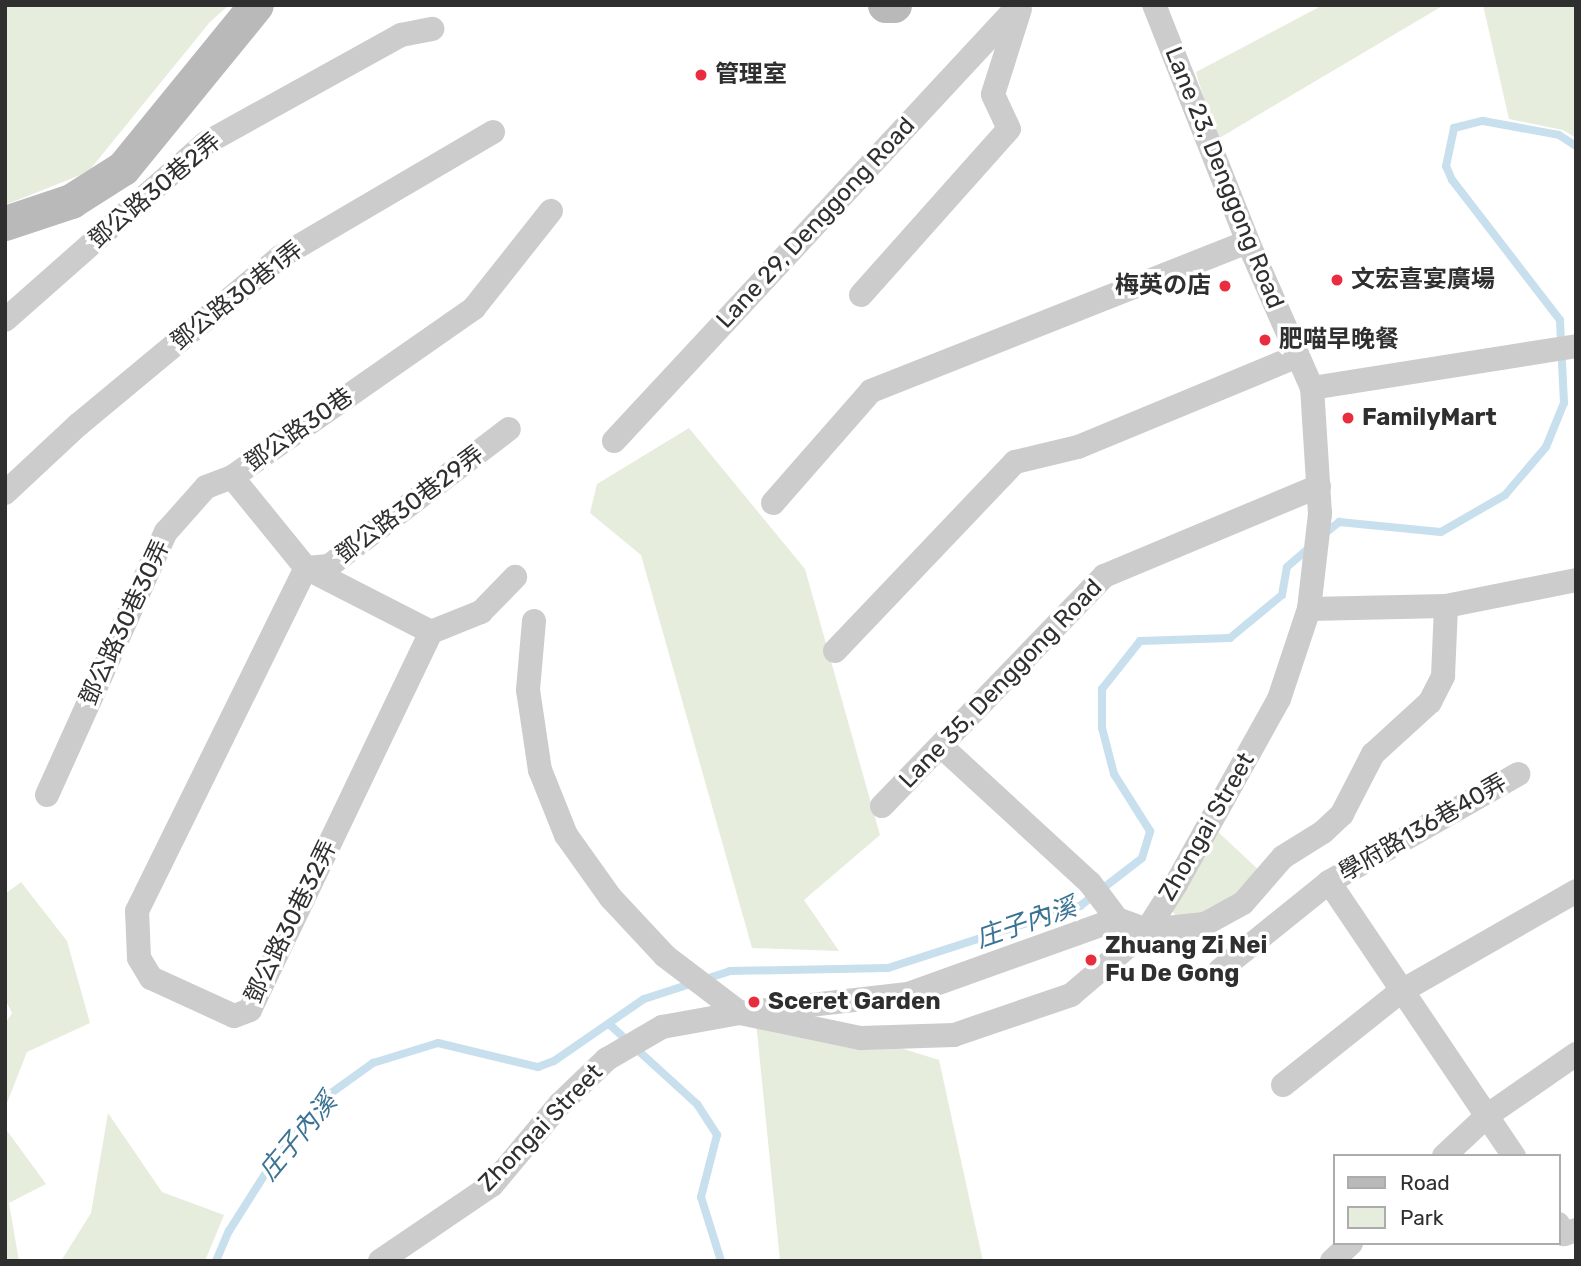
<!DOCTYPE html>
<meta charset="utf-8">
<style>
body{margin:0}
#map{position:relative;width:1581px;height:1266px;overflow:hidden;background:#fff;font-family:Rubik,"Noto Sans TC","Noto Sans JP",sans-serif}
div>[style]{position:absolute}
.green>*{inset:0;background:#e6eddd}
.stream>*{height:8px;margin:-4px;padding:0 4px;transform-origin:4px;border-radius:4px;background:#c8dfed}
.street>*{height:24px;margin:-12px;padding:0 12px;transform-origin:12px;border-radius:12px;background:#ccc}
.secondary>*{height:35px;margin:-17.5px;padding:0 17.5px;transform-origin:17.5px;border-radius:17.5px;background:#b9b9b9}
.dots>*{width:19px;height:19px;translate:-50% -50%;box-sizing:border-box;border:4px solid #fff;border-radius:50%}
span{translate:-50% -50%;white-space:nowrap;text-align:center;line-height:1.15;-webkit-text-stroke:7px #fff;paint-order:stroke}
.poi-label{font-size:24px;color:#2f2f2f;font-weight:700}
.left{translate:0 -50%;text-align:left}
.right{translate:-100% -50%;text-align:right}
.street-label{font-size:24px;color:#2f2f2f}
.water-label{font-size:26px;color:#3a7394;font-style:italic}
.frame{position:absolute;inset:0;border:7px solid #2f2f2f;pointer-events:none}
.legend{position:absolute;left:1333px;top:1154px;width:228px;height:91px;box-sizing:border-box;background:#fff;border:2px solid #acacac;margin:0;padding:9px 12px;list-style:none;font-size:21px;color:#2f2f2f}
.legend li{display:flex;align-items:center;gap:14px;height:35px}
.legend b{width:35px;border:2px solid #acacac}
</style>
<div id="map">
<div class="green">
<i style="clip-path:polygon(5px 5px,229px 5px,210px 22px,88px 172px,5px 205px)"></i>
<i style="clip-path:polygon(1323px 5px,1444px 5px,1216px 140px,1196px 72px)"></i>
<i style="clip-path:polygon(1483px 5px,1576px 5px,1576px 138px,1563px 130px,1509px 119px)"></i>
<i style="clip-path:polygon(689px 428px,805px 569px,880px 835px,804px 900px,839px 951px,752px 948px,641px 555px,590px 513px,597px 484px)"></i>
<i style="clip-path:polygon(1214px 828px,1263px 874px,1243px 903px,1182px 923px,1168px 906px)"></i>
<i style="clip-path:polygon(21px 882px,67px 941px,90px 1023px,27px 1052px,5px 1108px,5px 1024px,12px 1013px,5px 999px,5px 894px)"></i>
<i style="clip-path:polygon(754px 1002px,939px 1060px,983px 1261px,780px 1261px)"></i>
<i style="clip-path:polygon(108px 1113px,162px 1192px,224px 1215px,205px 1261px,61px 1261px,91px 1213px)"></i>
<i style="clip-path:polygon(5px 1128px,46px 1184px,9px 1203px,19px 1261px,5px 1261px)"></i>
</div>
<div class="stream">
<i style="left:1323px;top:535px;width:21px;rotate:-39deg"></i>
<i style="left:1339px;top:522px;width:102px;rotate:5.6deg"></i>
<i style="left:1441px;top:532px;width:74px;rotate:-30deg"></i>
<i style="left:1505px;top:495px;width:63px;rotate:-49.5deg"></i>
<i style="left:1546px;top:447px;width:48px;rotate:-67.8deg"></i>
<i style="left:1564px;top:403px;width:83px;rotate:-92.8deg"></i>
<i style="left:1560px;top:320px;width:177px;rotate:-127.6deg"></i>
<i style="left:1452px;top:180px;width:15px;rotate:-113deg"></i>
<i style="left:1446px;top:166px;width:39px;rotate:-78deg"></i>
<i style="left:1454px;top:128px;width:30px;rotate:-14deg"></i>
<i style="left:1483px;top:121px;width:77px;rotate:10.4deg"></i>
<i style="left:1559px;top:135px;width:20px;rotate:33deg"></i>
<i style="left:609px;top:1024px;width:119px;rotate:42.3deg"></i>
<i style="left:697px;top:1104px;width:37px;rotate:57deg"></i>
<i style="left:717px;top:1135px;width:64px;rotate:104.5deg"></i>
<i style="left:701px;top:1197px;width:67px;rotate:72.6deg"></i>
<i style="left:216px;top:1261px;width:33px;rotate:-67deg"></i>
<i style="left:229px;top:1231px;width:80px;rotate:-57.7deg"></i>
<i style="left:272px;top:1163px;width:87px;rotate:-50.6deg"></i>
<i style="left:327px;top:1096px;width:57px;rotate:-35.7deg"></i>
<i style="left:373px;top:1063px;width:68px;rotate:-17.1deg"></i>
<i style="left:438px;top:1043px;width:103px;rotate:13.5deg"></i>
<i style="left:538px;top:1067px;width:17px;rotate:-21deg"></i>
<i style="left:554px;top:1061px;width:109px;rotate:-34.6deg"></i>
<i style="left:644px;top:999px;width:90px;rotate:-18deg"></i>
<i style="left:730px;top:971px;width:158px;rotate:-1.1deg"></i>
<i style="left:888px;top:968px;width:202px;rotate:-17.9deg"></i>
<i style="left:1080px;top:906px;width:78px;rotate:-37.7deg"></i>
<i style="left:1142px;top:858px;width:28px;rotate:-73deg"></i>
<i style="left:1150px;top:831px;width:67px;rotate:-122.3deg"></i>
<i style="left:1114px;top:774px;width:48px;rotate:-104.6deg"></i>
<i style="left:1102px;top:728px;width:39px;rotate:-90deg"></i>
<i style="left:1102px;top:689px;width:61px;rotate:-51.6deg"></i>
<i style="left:1140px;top:641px;width:90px;rotate:-1.9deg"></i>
<i style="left:1230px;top:638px;width:67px;rotate:-39.6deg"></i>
<i style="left:1282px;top:595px;width:28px;rotate:-80deg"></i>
<i style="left:1287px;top:567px;width:32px;rotate:-41deg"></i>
</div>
<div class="street">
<i style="left:861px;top:295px;width:222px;rotate:-48.3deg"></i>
<i style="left:1009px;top:129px;width:38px;rotate:-115deg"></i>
<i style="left:993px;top:94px;width:89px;rotate:-72.4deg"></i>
<i style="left:5px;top:320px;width:268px;rotate:-41.4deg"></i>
<i style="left:206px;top:143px;width:223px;rotate:-29deg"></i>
<i style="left:401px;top:35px;width:32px;rotate:-11deg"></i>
<i style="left:1312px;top:388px;width:267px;rotate:-9deg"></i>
<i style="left:614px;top:441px;width:595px;rotate:-47.11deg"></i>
<i style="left:232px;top:477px;width:117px;rotate:50.9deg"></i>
<i style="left:306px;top:568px;width:140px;rotate:27.1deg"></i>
<i style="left:5px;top:493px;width:100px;rotate:-43deg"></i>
<i style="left:78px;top:425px;width:263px;rotate:-39.7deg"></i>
<i style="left:280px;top:257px;width:247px;rotate:-30.4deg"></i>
<i style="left:773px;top:503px;width:149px;rotate:-48.8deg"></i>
<i style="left:871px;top:391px;width:405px;rotate:-21.6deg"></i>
<i style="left:1309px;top:609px;width:137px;rotate:-1.3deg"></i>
<i style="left:1446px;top:606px;width:133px;rotate:-11.3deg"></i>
<i style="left:534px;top:621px;width:69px;rotate:95deg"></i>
<i style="left:528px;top:690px;width:81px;rotate:81.5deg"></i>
<i style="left:540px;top:770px;width:70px;rotate:68.2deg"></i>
<i style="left:566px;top:835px;width:77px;rotate:54.5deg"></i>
<i style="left:611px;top:898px;width:79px;rotate:47deg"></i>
<i style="left:665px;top:956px;width:94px;rotate:37.2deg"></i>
<i style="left:740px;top:1013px;width:169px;rotate:-6.5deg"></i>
<i style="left:908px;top:994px;width:222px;rotate:-19.7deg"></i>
<i style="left:1117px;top:919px;width:32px;rotate:20deg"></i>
<i style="left:1147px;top:930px;width:58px;rotate:-5.9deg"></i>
<i style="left:1205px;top:924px;width:43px;rotate:-28.9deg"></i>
<i style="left:1243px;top:903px;width:61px;rotate:-49deg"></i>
<i style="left:1283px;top:857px;width:47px;rotate:-32deg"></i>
<i style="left:1323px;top:832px;width:26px;rotate:-43deg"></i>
<i style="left:1342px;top:814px;width:68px;rotate:-62.7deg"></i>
<i style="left:1373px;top:754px;width:77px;rotate:-42.4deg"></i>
<i style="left:1430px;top:702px;width:29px;rotate:-63deg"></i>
<i style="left:1443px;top:676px;width:70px;rotate:-87.5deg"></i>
<i style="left:431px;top:632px;width:419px;rotate:115.6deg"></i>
<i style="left:250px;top:1010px;width:17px;rotate:159deg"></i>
<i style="left:234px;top:1016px;width:91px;rotate:-155.4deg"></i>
<i style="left:151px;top:978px;width:23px;rotate:-121deg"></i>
<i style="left:139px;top:958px;width:47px;rotate:-92.4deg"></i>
<i style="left:137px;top:911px;width:382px;rotate:-63.8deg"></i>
<i style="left:306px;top:568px;width:23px;rotate:-5deg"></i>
<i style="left:329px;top:566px;width:226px;rotate:-37.3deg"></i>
<i style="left:431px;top:632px;width:54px;rotate:-21.8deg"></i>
<i style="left:481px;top:612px;width:49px;rotate:-45.8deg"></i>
<i style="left:835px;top:651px;width:261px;rotate:-46.4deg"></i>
<i style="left:1015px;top:462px;width:65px;rotate:-13.4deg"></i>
<i style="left:1078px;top:447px;width:238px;rotate:-22.5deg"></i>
<i style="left:941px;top:746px;width:202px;rotate:42.6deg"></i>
<i style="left:1090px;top:883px;width:45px;rotate:53.1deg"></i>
<i style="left:47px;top:795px;width:289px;rotate:-65.7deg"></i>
<i style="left:166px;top:532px;width:60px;rotate:-48.4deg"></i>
<i style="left:206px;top:487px;width:28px;rotate:-21deg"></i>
<i style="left:232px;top:477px;width:295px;rotate:-34.9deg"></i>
<i style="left:474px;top:308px;width:124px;rotate:-51.6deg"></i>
<i style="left:882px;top:806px;width:320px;rotate:-46deg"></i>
<i style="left:1104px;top:576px;width:233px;rotate:-22.7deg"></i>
<i style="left:1329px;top:882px;width:331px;rotate:56deg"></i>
<i style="left:1220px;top:970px;width:140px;rotate:-38.9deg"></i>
<i style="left:1329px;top:882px;width:218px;rotate:-29.7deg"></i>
<i style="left:1283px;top:1085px;width:149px;rotate:-38.5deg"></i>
<i style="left:1400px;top:992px;width:203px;rotate:-29.8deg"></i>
<i style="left:1444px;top:1156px;width:60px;rotate:-43deg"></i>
<i style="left:1488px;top:1115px;width:107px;rotate:-34.7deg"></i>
<i style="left:1558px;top:1224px;width:12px;rotate:59deg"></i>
<i style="left:1564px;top:1234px;width:13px;rotate:-18deg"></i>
<i style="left:380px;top:1261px;width:135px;rotate:-34.2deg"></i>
<i style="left:492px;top:1185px;width:106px;rotate:-50deg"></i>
<i style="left:560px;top:1104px;width:65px;rotate:-43.8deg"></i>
<i style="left:607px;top:1059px;width:64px;rotate:-30.2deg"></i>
<i style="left:662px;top:1027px;width:79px;rotate:-10.2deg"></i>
<i style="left:740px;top:1013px;width:124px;rotate:11.7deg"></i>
<i style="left:861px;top:1038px;width:93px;rotate:-1.8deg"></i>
<i style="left:954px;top:1035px;width:124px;rotate:-18.9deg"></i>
<i style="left:1071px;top:995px;width:100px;rotate:-40.5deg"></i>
<i style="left:1147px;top:930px;width:54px;rotate:-57.8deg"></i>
<i style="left:1176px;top:884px;width:212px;rotate:-60.9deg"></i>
<i style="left:1279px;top:699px;width:95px;rotate:-71.6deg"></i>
<i style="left:1309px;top:609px;width:96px;rotate:-83.4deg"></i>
<i style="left:1320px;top:514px;width:126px;rotate:-93.6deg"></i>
<i style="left:1312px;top:388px;width:159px;rotate:-113.7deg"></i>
<i style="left:1248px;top:242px;width:255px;rotate:-111.6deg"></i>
<i style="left:1332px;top:1261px;width:26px;rotate:-43deg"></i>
</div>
<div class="secondary">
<i style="left:885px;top:5px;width:9px"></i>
<i style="left:5px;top:223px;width:70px;rotate:-18.4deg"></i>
<i style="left:71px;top:201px;width:62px;rotate:-32.4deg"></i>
<i style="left:123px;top:168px;width:210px;rotate:-50.8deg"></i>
</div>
<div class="dots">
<i style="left:701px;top:75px;background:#ea2d3e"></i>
<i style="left:1337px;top:280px;background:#ea2d3e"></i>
<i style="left:1225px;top:286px;background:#ea2d3e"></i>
<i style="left:1265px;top:340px;background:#ea2d3e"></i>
<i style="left:1348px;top:418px;background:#ea2d3e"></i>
<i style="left:1091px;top:960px;background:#ea2d3e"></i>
<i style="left:754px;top:1002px;background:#ea2d3e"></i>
</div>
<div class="poi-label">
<span class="left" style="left:715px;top:75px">管理室</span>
<span class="left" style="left:1351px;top:280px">文宏喜宴廣場</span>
<span class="right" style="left:1211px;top:286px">梅英の店</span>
<span class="left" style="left:1279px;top:340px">肥喵早晚餐</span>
<span class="left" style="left:1362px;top:418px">FamilyMart</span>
<span class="left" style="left:1105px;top:960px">Zhuang Zi Nei<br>Fu De Gong</span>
<span class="left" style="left:768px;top:1002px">Sceret Garden</span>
</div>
<div class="street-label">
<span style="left:1224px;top:178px;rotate:68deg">Lane 23, Denggong Road</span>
<span style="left:155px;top:191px;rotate:-40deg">鄧公路30巷2弄</span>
<span style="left:816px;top:223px;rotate:-47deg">Lane 29, Denggong Road</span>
<span style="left:237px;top:296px;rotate:-38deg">鄧公路30巷1弄</span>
<span style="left:299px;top:430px;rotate:-35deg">鄧公路30巷</span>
<span style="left:410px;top:505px;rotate:-37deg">鄧公路30巷29弄</span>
<span style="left:125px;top:623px;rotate:-65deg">鄧公路30巷30弄</span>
<span style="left:1001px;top:684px;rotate:-46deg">Lane 35, Denggong Road</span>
<span style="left:1207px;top:827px;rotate:-60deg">Zhongai Street</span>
<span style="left:1423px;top:828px;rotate:-30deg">學府路136巷40弄</span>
<span style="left:291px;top:922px;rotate:-64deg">鄧公路30巷32弄</span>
<span style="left:541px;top:1128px;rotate:-46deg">Zhongai Street</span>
</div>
<div class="water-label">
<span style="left:1026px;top:923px;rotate:-19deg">庄子內溪</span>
<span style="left:298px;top:1137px;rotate:-50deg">庄子內溪</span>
</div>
<div class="frame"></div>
<ul class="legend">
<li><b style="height:9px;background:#b9b9b9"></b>Road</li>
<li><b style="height:19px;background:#e6eddd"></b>Park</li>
</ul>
</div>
